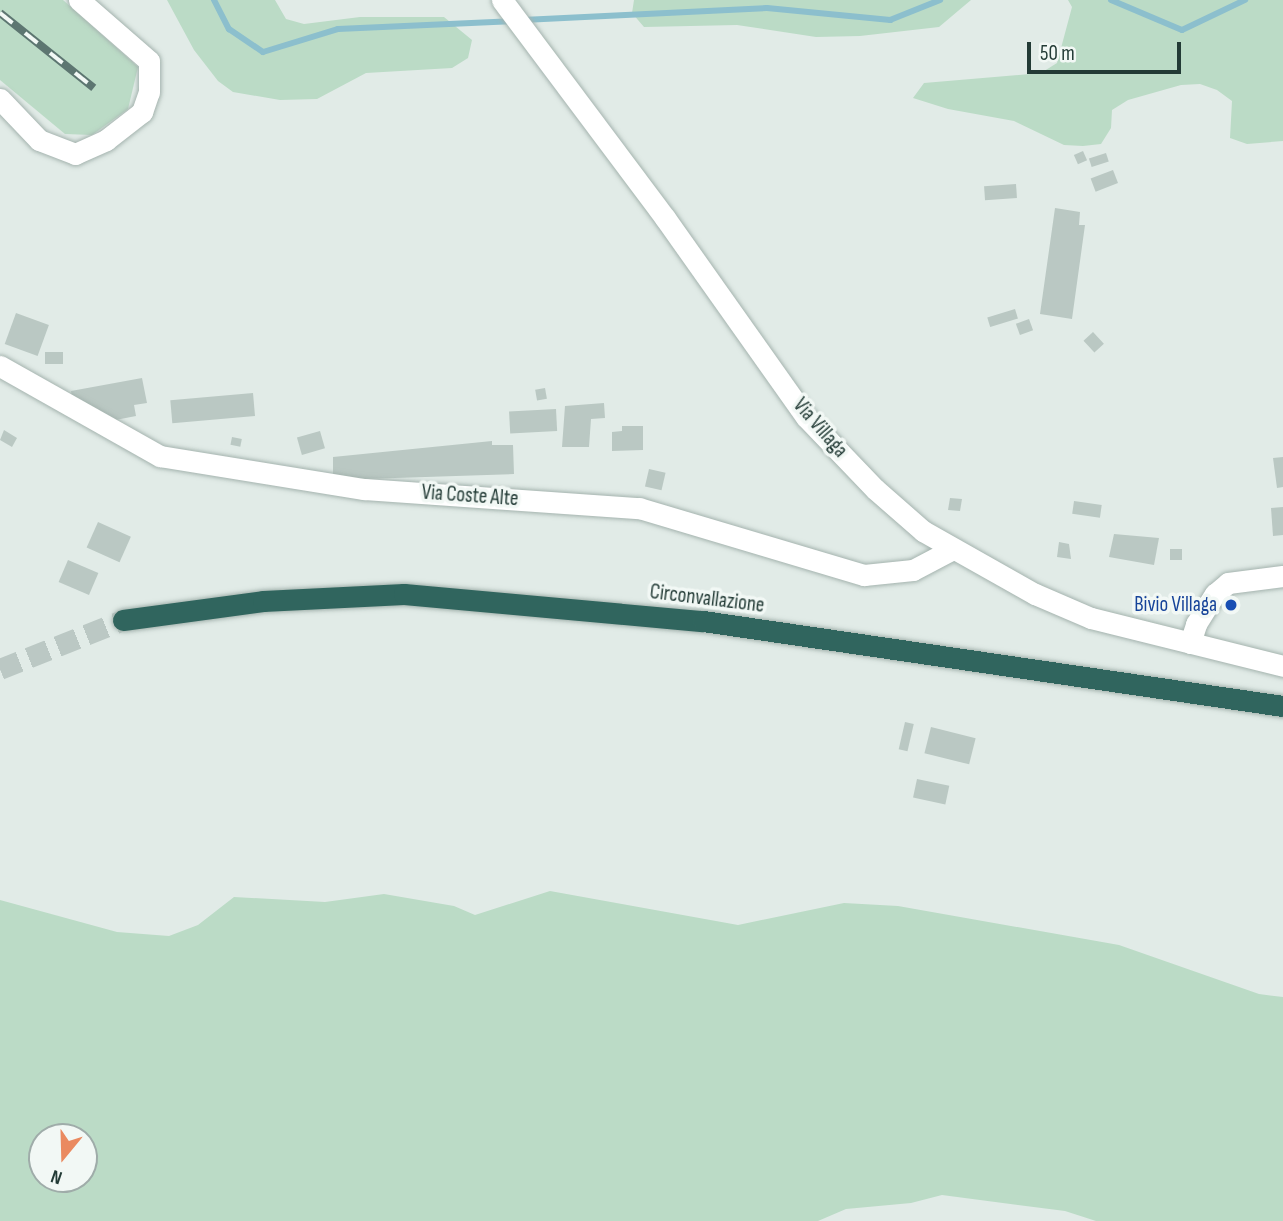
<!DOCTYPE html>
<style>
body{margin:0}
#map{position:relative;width:1283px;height:1221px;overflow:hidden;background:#e1ebe7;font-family:"Sofia Sans Condensed",sans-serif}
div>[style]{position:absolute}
.green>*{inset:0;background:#bbdbc6}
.stream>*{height:6px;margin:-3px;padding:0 3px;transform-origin:3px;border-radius:3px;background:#8cbfcd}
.building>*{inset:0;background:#bac8c3;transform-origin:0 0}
.highway-tunnel>*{height:21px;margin-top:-10.5px;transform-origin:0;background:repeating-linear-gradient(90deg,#bbc8c4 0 21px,transparent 0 31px)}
.roads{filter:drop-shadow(0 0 2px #a4b3ae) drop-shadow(0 0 2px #a4b3ae)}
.minor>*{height:21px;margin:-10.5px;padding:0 10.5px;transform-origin:10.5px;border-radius:10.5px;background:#fff}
.highway>*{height:21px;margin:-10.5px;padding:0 10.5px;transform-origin:10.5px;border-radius:10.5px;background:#30655e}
.rail>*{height:8px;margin-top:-4px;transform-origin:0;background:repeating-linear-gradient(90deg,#f2f8f5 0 16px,#5d7671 0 32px);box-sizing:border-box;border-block:2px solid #5d7671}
.dots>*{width:19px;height:19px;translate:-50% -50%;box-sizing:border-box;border:4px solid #f2f8f5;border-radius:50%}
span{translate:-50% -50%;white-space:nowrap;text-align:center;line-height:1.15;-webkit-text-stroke:7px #f2f8f5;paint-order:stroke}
.street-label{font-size:21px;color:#233b36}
.transit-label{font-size:21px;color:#164399}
.right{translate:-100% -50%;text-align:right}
.north{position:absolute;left:28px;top:1123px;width:70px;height:70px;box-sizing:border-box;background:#f2f8f5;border:2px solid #9faca9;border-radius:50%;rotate:199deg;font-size:19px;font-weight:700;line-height:28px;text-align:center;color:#233b36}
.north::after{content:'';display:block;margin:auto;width:24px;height:32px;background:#ea8a60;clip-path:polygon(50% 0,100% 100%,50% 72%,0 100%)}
.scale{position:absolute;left:1027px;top:42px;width:154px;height:32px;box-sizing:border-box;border:4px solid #233b36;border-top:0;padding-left:9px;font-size:21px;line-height:24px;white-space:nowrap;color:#233b36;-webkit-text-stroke:5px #f2f8f5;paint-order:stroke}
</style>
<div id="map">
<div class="green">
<i style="clip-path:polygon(0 0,63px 0,138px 67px,128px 109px,92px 135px,65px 134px,0 80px)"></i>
<i style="clip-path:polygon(167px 0,275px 0,286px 19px,304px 24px,360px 17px,444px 17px,472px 40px,468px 58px,452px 68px,366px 73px,317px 99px,280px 100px,233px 92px,218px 81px,194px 50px)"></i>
<i style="clip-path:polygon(634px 0,971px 0,939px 27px,860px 36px,816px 37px,737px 25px,644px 27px,632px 13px)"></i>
<i style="clip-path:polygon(1068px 0,1283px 0,1283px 141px,1247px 144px,1230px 138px,1232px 101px,1217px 90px,1200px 84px,1181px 85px,1128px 100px,1112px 110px,1111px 128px,1101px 144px,1083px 146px,1064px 145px,1014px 121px,948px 109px,913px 98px,924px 83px,1041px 73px,1057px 63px,1072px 7px)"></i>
<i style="clip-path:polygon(evenodd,550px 891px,738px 925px,844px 903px,898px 906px,1119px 945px,1259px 994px,1283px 997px,1283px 1221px,1096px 1221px,1065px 1211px,942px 1195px,911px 1203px,846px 1209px,818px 1221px,0 1221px,0 900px,117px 932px,169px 936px,198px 925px,234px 897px,325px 902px,384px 894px,454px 906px,475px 915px,550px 891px,42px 1137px,84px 1137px,84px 1179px,42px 1179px,42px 1137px)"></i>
</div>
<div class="stream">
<i style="left:214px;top:0;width:33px;rotate:63deg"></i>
<i style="left:229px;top:29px;width:41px;rotate:34.1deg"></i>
<i style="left:263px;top:52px;width:78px;rotate:-17deg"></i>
<i style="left:338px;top:29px;width:174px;rotate:-2.6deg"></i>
<i style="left:1111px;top:0;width:77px;rotate:22.9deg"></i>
<i style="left:1182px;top:30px;width:70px;rotate:-25.5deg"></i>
<i style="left:523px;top:20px;width:244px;rotate:-2.8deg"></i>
<i style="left:767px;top:8px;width:124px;rotate:5.6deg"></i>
<i style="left:890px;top:20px;width:54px;rotate:-21.8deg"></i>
</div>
<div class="building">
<i style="left:1083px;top:151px;width:10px;height:10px;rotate:66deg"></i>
<i style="left:1106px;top:153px;width:9px;height:18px;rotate:72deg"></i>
<i style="left:1113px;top:170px;width:14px;height:24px;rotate:69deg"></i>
<i style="left:1016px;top:184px;width:14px;height:32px;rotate:86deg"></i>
<i style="clip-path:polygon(1055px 208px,1080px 212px,1079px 225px,1085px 225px,1072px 319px,1040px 314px)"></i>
<i style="left:1015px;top:309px;width:10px;height:29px;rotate:73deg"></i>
<i style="left:16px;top:313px;width:35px;height:33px;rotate:20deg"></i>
<i style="left:1029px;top:319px;width:12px;height:14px;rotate:70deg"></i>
<i style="left:1093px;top:332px;width:16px;height:13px;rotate:47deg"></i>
<i style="left:45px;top:352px;width:18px;height:12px"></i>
<i style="clip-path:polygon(142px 378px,147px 403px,134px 405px,136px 416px,105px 422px,73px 405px,71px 391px)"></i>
<i style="left:545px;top:388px;width:11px;height:10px;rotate:80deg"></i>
<i style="left:253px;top:393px;width:23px;height:83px;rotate:85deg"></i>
<i style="clip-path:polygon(604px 403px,605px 418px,591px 419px,589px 447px,562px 447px,565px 406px)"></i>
<i style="left:556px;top:409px;width:22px;height:47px;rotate:87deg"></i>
<i style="clip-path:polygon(622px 426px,643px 426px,643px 450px,612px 451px,612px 432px,622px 431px)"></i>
<i style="clip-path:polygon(4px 430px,17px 438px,12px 447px,0 440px)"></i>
<i style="left:320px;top:431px;width:18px;height:24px;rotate:74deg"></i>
<i style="left:232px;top:437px;width:10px;height:8px;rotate:11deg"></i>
<i style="clip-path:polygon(492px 441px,492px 445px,513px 445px,514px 474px,333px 480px,333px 457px)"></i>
<i style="clip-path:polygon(1283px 457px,1283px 487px,1277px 488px,1273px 458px)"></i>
<i style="left:649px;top:469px;width:17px;height:18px;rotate:13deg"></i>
<i style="clip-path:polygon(950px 498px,962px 499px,960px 511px,948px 510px)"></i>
<i style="left:1074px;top:501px;width:28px;height:13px;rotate:8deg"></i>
<i style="clip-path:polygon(1283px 507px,1283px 535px,1273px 536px,1271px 508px)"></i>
<i style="left:98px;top:522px;width:36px;height:28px;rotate:24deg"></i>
<i style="clip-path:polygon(1114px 534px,1159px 538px,1154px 565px,1109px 557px)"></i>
<i style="clip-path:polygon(1059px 542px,1069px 544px,1071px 559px,1057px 557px)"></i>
<i style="left:1182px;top:549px;width:11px;height:12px;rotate:90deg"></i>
<i style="left:68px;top:560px;width:33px;height:24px;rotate:23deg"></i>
<i style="left:905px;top:722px;width:9px;height:28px;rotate:13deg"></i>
<i style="left:931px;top:727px;width:46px;height:27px;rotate:14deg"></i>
<i style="left:917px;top:779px;width:33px;height:19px;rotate:12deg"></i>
</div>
<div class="highway-tunnel">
<i style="left:0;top:669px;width:132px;rotate:-21.7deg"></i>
</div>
<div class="roads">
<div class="minor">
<i style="left:502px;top:0;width:272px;rotate:53.2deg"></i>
<i style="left:665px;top:218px;width:244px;rotate:54.7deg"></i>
<i style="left:806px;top:417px;width:100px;rotate:46.2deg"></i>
<i style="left:875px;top:489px;width:64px;rotate:41.2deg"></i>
<i style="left:923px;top:531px;width:129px;rotate:29.4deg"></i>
<i style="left:1035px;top:594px;width:61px;rotate:23.2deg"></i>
<i style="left:1091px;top:618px;width:198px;rotate:14deg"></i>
<i style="left:0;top:99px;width:57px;rotate:46.4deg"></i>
<i style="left:39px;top:140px;width:39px;rotate:21deg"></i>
<i style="left:75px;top:154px;width:34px;rotate:-24deg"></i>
<i style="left:106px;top:140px;width:46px;rotate:-37.9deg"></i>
<i style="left:142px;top:112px;width:21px;rotate:-71deg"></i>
<i style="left:149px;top:92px;width:31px;rotate:-90deg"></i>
<i style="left:149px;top:61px;width:93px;rotate:-138.9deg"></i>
<i style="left:0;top:366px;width:184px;rotate:29.4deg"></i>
<i style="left:160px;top:456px;width:207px;rotate:9.2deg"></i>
<i style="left:364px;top:489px;width:276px;rotate:4deg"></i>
<i style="left:639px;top:508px;width:235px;rotate:16.6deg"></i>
<i style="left:864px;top:575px;width:49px;rotate:-5.8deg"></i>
<i style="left:913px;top:570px;width:43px;rotate:-27.8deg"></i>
<i style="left:1190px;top:643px;width:20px;rotate:-72deg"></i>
<i style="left:1196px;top:624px;width:36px;rotate:-58deg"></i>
<i style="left:1215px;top:594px;width:17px;rotate:-40deg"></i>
<i style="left:1228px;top:583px;width:55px;rotate:-7.3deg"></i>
</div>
<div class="highway">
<i style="left:123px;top:620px;width:141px;rotate:-7.7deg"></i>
<i style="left:263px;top:601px;width:141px;rotate:-2.8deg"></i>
<i style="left:404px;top:594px;width:300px;rotate:5.2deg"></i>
<i style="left:703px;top:621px;width:586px;rotate:8.34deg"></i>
</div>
</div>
<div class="rail">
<i style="left:0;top:13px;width:120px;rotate:38.6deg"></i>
</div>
<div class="dots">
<i style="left:1231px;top:605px;background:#1a4fb4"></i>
</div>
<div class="street-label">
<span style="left:820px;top:428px;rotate:49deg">Via Villaga</span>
<span style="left:470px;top:496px;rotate:4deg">Via Coste Alte</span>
<span style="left:707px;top:599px;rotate:7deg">Circonvallazione</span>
</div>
<div class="transit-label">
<span class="right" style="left:1217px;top:605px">Bivio Villaga</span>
</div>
<div class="north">N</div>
<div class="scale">50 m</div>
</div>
